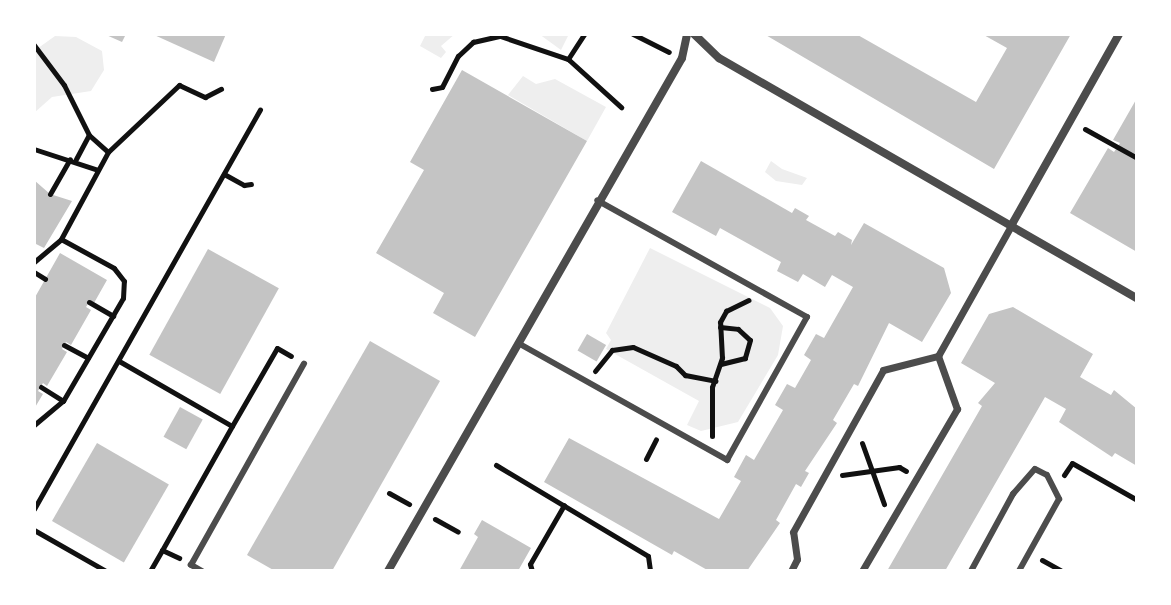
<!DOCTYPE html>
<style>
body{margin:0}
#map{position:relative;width:1171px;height:605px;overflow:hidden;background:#fff;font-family:"Fira Sans Condensed",sans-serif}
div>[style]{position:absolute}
.green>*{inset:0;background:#eee}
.building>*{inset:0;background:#c4c4c4;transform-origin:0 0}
.path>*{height:5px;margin:-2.5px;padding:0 2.5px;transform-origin:2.5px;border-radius:2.5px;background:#111}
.service>*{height:6px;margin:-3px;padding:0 3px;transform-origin:3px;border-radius:3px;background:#4c4c4c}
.pedestrian>*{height:7px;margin:-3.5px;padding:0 3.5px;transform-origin:3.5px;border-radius:3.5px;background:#4c4c4c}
.minor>*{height:8px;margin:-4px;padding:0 4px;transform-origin:4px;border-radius:4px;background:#4c4c4c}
span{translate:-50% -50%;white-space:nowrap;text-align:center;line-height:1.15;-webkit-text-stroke:8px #fff;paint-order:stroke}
.frame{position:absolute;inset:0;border:36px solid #fff;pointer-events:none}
</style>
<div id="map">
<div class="green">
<i style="clip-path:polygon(426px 34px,455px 34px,441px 46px,446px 52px,441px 58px,420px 46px)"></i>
<i style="clip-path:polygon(539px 34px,569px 34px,561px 50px)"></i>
<i style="clip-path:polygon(55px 36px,76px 37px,102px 51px,104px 70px,91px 91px,52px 97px,34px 113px,34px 51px)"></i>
<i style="clip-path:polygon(523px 76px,536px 84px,555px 79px,606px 107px,587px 141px,508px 95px)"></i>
<i style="clip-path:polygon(771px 161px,782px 169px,807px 178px,802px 185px,776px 181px,765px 172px)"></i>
<i style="clip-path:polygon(650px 248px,770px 308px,783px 326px,778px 355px,738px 422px,701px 431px,687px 425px,699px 401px,606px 349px,611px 340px,606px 333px)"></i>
</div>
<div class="building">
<i style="clip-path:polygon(104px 34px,126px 34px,122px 42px)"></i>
<i style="clip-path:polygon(152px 34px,226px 34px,214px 62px)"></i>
<i style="clip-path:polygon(764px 34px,856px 34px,976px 102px,1007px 48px,982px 34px,1071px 34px,994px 169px)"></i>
<i style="clip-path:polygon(462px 70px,587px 141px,475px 337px,433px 313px,444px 293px,376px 253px,424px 170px,410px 162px)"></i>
<i style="clip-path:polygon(1137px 98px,1137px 252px,1070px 213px,1108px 148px,1114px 152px,1120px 143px,1113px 140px)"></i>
<i style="clip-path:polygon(701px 161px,792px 213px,795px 208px,809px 216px,806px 220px,835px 236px,838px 232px,852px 240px,851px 245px,864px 223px,944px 268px,951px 293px,922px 342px,889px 323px,858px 386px,854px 384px,833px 420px,837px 423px,805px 471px,809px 473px,801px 487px,796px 484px,776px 520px,780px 523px,747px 571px,709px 571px,674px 551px,672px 555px,544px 482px,569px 438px,719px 519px,741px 481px,734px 477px,746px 455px,754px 460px,783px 410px,775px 405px,787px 384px,795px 388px,811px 360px,804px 355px,816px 334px,824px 338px,853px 287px,832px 275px,825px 287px,803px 274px,798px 282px,777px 271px,781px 262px,720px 228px,716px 236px,672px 212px)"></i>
<i style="clip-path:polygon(34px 180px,50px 194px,72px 201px,44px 248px,34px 243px)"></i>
<i style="left:208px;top:249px;width:81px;height:121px;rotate:29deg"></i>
<i style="clip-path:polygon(60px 253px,107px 280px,94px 303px,90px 301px,86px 307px,91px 310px,71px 345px,66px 342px,62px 349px,67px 352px,47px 386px,43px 383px,38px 391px,43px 394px,34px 409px,34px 299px)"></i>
<i style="clip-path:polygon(1013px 307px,1093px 354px,1080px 377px,1111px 395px,1114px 390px,1137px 409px,1137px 466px,1115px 453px,1112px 457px,1059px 422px,1066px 409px,1045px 397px,945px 571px,887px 571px,982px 406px,978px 403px,995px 383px,961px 363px,989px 314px)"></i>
<i style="left:587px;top:334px;width:22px;height:19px;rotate:30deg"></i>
<i style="clip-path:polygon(370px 341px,440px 381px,332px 571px,275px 571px,247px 555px)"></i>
<i style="left:180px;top:407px;width:26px;height:34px;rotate:29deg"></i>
<i style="left:97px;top:443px;width:83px;height:90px;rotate:30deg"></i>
<i style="clip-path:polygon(482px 520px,531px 548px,518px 571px,459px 571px,478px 537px,474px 534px)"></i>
</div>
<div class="path">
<i style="left:633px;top:34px;width:40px;rotate:26.6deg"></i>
<i style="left:34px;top:45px;width:50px;rotate:53.1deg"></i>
<i style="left:64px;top:85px;width:56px;rotate:63.4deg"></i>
<i style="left:89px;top:135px;width:25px;rotate:42deg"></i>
<i style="left:568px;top:59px;width:72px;rotate:42.2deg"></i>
<i style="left:432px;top:89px;width:10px;rotate:-11deg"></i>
<i style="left:442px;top:87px;width:35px;rotate:-63deg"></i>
<i style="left:458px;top:56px;width:21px;rotate:-43deg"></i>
<i style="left:473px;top:42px;width:28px;rotate:-13deg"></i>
<i style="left:500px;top:36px;width:72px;rotate:18.7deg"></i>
<i style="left:568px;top:59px;width:30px;rotate:-57deg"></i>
<i style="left:1085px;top:129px;width:60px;rotate:29.1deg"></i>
<i style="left:34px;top:149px;width:67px;rotate:18.2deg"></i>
<i style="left:76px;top:159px;width:27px;rotate:-62deg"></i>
<i style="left:224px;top:174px;width:23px;rotate:29deg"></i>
<i style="left:244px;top:185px;width:7px;rotate:-8deg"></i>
<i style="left:50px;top:194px;width:40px;rotate:-60.3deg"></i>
<i style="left:34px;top:262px;width:35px;rotate:-40deg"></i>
<i style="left:61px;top:239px;width:99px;rotate:-61.6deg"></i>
<i style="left:108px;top:152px;width:98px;rotate:-43.3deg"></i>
<i style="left:179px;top:85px;width:29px;rotate:25deg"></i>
<i style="left:205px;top:97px;width:18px;rotate:-27deg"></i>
<i style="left:34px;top:272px;width:13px;rotate:32deg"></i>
<i style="left:89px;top:302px;width:28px;rotate:30deg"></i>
<i style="left:720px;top:327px;width:18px;rotate:6deg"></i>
<i style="left:738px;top:329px;width:16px;rotate:43deg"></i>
<i style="left:750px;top:340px;width:19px;rotate:106deg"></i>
<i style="left:745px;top:358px;width:25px;rotate:166deg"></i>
<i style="left:64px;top:345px;width:27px;rotate:28deg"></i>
<i style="left:119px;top:361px;width:130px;rotate:29.9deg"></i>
<i style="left:232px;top:426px;width:142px;rotate:119.4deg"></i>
<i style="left:595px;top:371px;width:27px;rotate:-51deg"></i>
<i style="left:612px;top:350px;width:21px;rotate:-8deg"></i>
<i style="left:633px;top:347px;width:47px;rotate:23.8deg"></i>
<i style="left:676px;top:366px;width:13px;rotate:45deg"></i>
<i style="left:685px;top:375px;width:31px;rotate:11deg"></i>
<i style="left:41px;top:387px;width:26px;rotate:32deg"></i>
<i style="left:34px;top:425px;width:38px;rotate:-40deg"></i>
<i style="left:63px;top:401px;width:119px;rotate:-59.8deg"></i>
<i style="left:123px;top:298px;width:17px;rotate:-87deg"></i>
<i style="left:124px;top:281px;width:16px;rotate:-128deg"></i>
<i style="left:114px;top:268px;width:60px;rotate:-151.3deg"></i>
<i style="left:232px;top:426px;width:90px;rotate:-60deg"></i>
<i style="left:277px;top:348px;width:16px;rotate:30deg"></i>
<i style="left:712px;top:436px;width:49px;rotate:-90deg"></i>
<i style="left:712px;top:387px;width:31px;rotate:-71deg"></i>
<i style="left:722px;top:358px;width:36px;rotate:-93deg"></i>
<i style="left:720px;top:322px;width:13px;rotate:-61deg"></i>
<i style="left:726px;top:311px;width:25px;rotate:-26deg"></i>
<i style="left:862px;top:443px;width:65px;rotate:70.2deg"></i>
<i style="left:646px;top:459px;width:22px;rotate:-63deg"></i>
<i style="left:496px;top:465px;width:177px;rotate:30.9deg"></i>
<i style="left:648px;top:556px;width:15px;rotate:82deg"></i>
<i style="left:842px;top:475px;width:58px;rotate:-8deg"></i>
<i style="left:899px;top:467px;width:8px;rotate:30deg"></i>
<i style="left:1064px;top:475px;width:14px;rotate:-56deg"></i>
<i style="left:1072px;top:463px;width:75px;rotate:29.6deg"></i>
<i style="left:389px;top:493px;width:23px;rotate:29deg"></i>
<i style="left:34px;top:509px;width:459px;rotate:-60.5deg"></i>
<i style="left:435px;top:519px;width:26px;rotate:29deg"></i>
<i style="left:34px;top:530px;width:83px;rotate:29.7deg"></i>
<i style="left:1042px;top:560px;width:23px;rotate:29deg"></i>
<i style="left:150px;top:571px;width:24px;rotate:-60deg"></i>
<i style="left:162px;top:550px;width:19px;rotate:25deg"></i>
<i style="left:532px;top:571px;width:7px;rotate:-106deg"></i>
<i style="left:530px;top:564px;width:68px;rotate:-60deg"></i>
</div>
<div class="service">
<i style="left:518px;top:343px;width:240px;rotate:29.2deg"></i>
<i style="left:727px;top:460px;width:164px;rotate:-60.8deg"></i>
<i style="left:807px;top:317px;width:240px;rotate:-150.9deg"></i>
<i style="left:202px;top:571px;width:13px;rotate:-151deg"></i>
<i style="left:191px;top:565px;width:231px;rotate:-60.7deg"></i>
<i style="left:971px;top:571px;width:88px;rotate:-61.4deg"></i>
<i style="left:1013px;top:494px;width:33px;rotate:-49deg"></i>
<i style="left:1035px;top:469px;width:13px;rotate:27deg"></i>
<i style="left:1047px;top:475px;width:27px;rotate:63deg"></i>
<i style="left:1059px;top:499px;width:82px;rotate:119.1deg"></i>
</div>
<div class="pedestrian">
<i style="left:791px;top:571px;width:13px;rotate:-63deg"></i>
<i style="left:797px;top:559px;width:27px;rotate:-98deg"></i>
<i style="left:793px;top:532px;width:185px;rotate:-60.9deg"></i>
<i style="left:883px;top:370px;width:57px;rotate:-14.3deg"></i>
<i style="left:938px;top:356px;width:149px;rotate:-60.7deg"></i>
<i style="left:862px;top:571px;width:188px;rotate:-59.6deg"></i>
<i style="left:957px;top:409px;width:56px;rotate:-109.7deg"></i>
</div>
<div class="minor">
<i style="left:694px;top:34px;width:35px;rotate:44deg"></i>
<i style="left:719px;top:58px;width:482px;rotate:29.9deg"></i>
<i style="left:1011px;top:226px;width:220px;rotate:-60.6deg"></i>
<i style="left:388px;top:571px;width:591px;rotate:-60.18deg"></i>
<i style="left:682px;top:58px;width:25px;rotate:-78deg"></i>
</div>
<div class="frame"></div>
</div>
